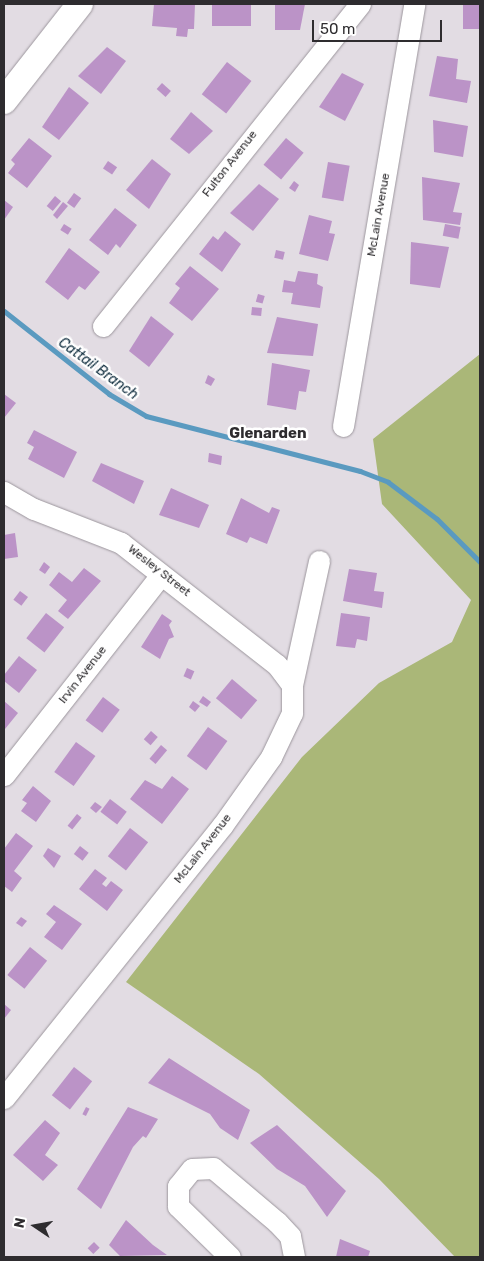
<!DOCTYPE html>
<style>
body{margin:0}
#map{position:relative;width:484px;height:1261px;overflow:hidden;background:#e2dce3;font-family:Rubik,sans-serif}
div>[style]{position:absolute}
.forest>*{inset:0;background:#aab778}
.stream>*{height:5px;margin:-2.5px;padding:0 2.5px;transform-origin:2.5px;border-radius:2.5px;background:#5a9ac0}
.building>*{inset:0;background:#bb93c7;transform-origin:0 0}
.roads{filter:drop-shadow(0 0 1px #9c969d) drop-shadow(0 0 1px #9c969d)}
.minor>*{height:21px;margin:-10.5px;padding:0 10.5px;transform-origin:10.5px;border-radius:10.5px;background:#fff}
.tertiary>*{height:26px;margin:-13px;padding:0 13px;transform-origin:13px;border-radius:13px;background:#fff}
span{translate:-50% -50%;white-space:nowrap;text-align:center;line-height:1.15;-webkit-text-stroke:5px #fff;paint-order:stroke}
.street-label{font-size:12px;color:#2e2c2f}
.water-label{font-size:14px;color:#122f40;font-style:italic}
.quarter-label{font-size:15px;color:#2e2c2f;font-weight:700}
.frame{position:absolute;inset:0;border:5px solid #2e2c2f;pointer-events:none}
.north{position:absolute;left:10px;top:1201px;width:50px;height:50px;-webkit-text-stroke:4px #fff;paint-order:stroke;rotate:282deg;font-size:14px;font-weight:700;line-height:20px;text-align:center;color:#2e2c2f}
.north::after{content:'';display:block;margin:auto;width:18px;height:22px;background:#2e2c2f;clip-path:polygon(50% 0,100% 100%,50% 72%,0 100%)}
.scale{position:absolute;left:312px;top:20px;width:130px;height:22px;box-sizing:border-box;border:2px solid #2e2c2f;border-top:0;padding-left:6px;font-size:15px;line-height:18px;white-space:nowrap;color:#2e2c2f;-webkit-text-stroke:4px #fff;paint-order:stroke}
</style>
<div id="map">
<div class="forest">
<i style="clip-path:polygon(480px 354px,480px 1257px,455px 1257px,379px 1179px,259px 1074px,126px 982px,302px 757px,379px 683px,452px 642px,471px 600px,382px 504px,373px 439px)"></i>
</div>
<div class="stream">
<i style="left:4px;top:311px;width:134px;rotate:38.3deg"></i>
<i style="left:109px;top:394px;width:43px;rotate:30.7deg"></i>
<i style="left:146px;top:416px;width:221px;rotate:14.4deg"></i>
<i style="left:360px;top:471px;width:30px;rotate:21deg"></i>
<i style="left:388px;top:482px;width:61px;rotate:37.1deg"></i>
<i style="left:437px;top:519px;width:61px;rotate:45deg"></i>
</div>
<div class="building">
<i style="clip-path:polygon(154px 4px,195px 4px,194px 29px,188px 29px,187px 37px,176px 36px,177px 28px,152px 26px)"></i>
<i style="left:212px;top:4px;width:39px;height:22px"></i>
<i style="clip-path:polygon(275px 4px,305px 4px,300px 30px,275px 30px)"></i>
<i style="left:463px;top:4px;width:17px;height:25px"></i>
<i style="clip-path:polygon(107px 47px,126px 61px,101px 94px,78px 76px)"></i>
<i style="clip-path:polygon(437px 56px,458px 59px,456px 79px,471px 81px,467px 103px,429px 96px)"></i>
<i style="left:227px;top:62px;width:31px;height:41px;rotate:38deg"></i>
<i style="clip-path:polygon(342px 73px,364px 84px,345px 121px,319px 107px)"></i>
<i style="left:162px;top:83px;width:12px;height:8px;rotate:42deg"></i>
<i style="clip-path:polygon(69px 87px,89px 103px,59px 140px,42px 127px)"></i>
<i style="clip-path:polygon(191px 112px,213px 131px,189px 154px,170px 139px)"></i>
<i style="clip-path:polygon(433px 120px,468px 126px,463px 157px,434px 152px)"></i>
<i style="clip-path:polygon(29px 138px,52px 156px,27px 188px,8px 173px,15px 164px,11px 160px)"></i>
<i style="left:286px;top:138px;width:23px;height:35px;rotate:40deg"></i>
<i style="clip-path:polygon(152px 159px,171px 174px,149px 209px,126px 190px)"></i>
<i style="left:108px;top:161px;width:11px;height:9px;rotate:34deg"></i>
<i style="left:328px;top:162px;width:22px;height:36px;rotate:10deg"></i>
<i style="clip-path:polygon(422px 177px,460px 183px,453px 212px,462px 213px,460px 225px,423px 220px)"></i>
<i style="clip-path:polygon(294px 181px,299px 185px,295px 192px,289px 188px)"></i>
<i style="clip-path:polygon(259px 184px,279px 199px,253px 231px,230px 213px)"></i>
<i style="left:74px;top:193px;width:9px;height:12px;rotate:36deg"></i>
<i style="left:55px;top:196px;width:8px;height:13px;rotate:40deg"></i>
<i style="clip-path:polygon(4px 200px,13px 207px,4px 220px)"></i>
<i style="clip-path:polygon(63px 202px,68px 206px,57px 219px,53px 215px)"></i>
<i style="clip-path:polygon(115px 208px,137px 225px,120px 248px,116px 244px,108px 255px,89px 240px)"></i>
<i style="clip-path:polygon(309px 215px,332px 221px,329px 233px,335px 234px,328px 261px,299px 254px)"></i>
<i style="left:64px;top:224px;width:9px;height:7px;rotate:32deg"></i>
<i style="left:445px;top:224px;width:16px;height:12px;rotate:11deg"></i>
<i style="clip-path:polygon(225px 231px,241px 244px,222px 272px,199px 254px,213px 236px,218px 240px)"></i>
<i style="clip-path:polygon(411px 242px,449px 247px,440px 288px,410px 284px)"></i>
<i style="clip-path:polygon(69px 248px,100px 272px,85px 290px,79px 286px,68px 300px,45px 282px)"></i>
<i style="left:276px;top:250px;width:9px;height:8px;rotate:13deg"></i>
<i style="clip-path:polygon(190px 266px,219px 289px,192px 321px,169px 303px,180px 288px,175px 284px)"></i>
<i style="clip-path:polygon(298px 271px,318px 274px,317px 284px,323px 287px,320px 308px,291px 304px,293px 293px,282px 292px,284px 280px,295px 282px)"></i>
<i style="left:258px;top:294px;width:7px;height:8px;rotate:16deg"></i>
<i style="left:252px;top:307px;width:10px;height:8px;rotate:6deg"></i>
<i style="clip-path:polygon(151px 316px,174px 334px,149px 367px,129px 351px)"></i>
<i style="clip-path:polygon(277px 317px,318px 324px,313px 356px,267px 353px)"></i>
<i style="clip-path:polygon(272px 363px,310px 370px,306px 392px,299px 391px,296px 410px,267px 405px)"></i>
<i style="clip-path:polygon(208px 375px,215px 379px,211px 386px,205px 383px)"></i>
<i style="clip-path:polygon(4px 394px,16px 403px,4px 418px)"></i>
<i style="clip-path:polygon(34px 430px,77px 452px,64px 478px,28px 459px,34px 447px,27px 443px)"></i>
<i style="clip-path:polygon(209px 453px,222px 456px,221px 465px,208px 462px)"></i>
<i style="clip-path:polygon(101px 463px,144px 481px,134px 504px,92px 481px)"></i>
<i style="clip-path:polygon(171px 488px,209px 505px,199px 528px,159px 515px)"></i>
<i style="clip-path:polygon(241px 498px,269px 513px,272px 507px,280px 510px,267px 544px,250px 537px,247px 543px,226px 534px)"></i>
<i style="clip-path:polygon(15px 533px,18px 557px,4px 559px,4px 535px)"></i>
<i style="clip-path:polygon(44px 562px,50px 567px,45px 574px,39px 570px)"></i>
<i style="clip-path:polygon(84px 568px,101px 581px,68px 619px,58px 611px,67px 600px,49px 585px,59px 572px,72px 582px)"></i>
<i style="clip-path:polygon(349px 569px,377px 573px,374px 591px,384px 592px,382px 608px,343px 601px)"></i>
<i style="left:20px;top:591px;width:10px;height:11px;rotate:37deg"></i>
<i style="left:46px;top:613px;width:23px;height:32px;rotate:38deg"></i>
<i style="clip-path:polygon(341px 613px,370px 617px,367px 641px,357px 639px,355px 648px,336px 646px)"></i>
<i style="clip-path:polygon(162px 614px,172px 621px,169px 625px,174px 637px,169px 639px,160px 659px,141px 647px)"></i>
<i style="clip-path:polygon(19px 656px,37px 670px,19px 693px,4px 681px,4px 675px)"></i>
<i style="left:187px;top:668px;width:8px;height:9px;rotate:23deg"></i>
<i style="left:232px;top:679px;width:33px;height:25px;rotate:40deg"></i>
<i style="clip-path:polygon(203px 696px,211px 702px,207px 707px,199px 702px)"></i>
<i style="left:103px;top:697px;width:21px;height:29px;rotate:37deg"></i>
<i style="clip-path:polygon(4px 701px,18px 713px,5px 729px,4px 728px)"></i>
<i style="clip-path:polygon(193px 701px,200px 706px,195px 712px,189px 707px)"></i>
<i style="left:208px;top:727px;width:24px;height:36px;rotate:36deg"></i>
<i style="left:151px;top:731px;width:9px;height:11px;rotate:41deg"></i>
<i style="left:76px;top:742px;width:24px;height:37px;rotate:36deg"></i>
<i style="left:161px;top:745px;width:8px;height:18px;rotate:40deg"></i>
<i style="clip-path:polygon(172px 776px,189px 789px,162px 824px,130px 799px,145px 780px,162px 789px)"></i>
<i style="clip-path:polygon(33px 786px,51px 801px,36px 822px,21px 811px,27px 803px,22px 800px)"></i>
<i style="left:110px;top:799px;width:21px;height:16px;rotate:37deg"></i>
<i style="clip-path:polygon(95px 802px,102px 807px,96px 813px,90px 808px)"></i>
<i style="left:77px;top:814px;width:6px;height:15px;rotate:39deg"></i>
<i style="left:130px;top:828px;width:23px;height:36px;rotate:38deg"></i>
<i style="clip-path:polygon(16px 833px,33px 846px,14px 871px,22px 878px,12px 892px,4px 886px,4px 849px)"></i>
<i style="left:80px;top:846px;width:11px;height:10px;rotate:38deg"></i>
<i style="clip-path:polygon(48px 848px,61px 856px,54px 868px,43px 856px)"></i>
<i style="clip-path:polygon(95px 869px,107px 878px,102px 884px,106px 887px,111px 881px,123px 890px,107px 911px,79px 889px)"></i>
<i style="clip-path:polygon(54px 905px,82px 924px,62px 950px,44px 937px,56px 922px,46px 914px)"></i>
<i style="clip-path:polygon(21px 917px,27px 921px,22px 927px,16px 923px)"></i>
<i style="left:30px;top:947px;width:22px;height:36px;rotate:39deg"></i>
<i style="clip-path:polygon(4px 1004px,11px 1010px,4px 1019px)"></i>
<i style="clip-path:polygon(169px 1058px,250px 1110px,238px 1140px,220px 1128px,210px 1114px,148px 1083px)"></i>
<i style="left:74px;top:1067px;width:23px;height:36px;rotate:38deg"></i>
<i style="left:86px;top:1107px;width:4px;height:8px;rotate:27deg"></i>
<i style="clip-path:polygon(128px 1107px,158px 1119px,146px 1138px,143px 1136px,133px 1147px,101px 1209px,77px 1189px)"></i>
<i style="clip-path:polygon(45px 1120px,60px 1133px,45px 1155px,58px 1165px,43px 1181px,13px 1155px)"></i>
<i style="clip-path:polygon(277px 1125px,346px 1191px,327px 1217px,305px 1186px,277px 1169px,250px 1143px)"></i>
<i style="clip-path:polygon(126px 1220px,153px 1245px,167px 1255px,120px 1256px,109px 1245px)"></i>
<i style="clip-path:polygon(340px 1239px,370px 1251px,368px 1257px,336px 1257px)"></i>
<i style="left:94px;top:1242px;width:8px;height:9px;rotate:45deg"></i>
</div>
<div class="roads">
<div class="minor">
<i style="left:103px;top:326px;width:412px;rotate:-51.4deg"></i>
<i style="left:343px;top:426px;width:428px;rotate:-80.4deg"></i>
<i style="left:4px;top:492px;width:34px;rotate:30deg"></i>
<i style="left:34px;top:509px;width:93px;rotate:21.3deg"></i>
<i style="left:121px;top:543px;width:198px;rotate:38deg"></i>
<i style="left:277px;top:665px;width:25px;rotate:53deg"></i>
<i style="left:4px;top:775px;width:254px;rotate:-51.9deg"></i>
<i style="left:4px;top:1098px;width:349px;rotate:-51.3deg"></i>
<i style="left:222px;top:826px;width:85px;rotate:-54.6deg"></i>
<i style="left:271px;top:757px;width:49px;rotate:-64.5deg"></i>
<i style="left:292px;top:713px;width:28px;rotate:-90deg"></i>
<i style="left:292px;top:685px;width:127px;rotate:-77.7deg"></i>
<i style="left:230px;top:1257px;width:73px;rotate:-135.6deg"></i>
<i style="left:178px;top:1206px;width:20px;rotate:-90deg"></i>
<i style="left:178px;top:1186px;width:22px;rotate:-51deg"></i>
<i style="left:192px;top:1169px;width:21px;rotate:-3deg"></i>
<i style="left:213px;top:1168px;width:84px;rotate:40.2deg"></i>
<i style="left:277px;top:1222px;width:19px;rotate:47deg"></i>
<i style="left:290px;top:1236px;width:21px;rotate:79deg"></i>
</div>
<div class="tertiary">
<i style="left:4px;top:101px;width:123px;rotate:-51.9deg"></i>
</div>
</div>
<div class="street-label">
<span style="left:230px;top:164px;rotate:-52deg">Fulton Avenue</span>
<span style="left:379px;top:215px;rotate:-80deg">McLain Avenue</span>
<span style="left:159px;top:571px;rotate:38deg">Wesley Street</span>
<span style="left:83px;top:675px;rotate:-52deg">Irvin Avenue</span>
<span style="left:203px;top:849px;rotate:-52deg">McLain Avenue</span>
</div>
<div class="water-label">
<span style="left:98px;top:369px;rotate:36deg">Cattail Branch</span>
</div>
<div class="quarter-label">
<span style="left:268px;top:434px">Glenarden</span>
</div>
<div class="frame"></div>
<div class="north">N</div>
<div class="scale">50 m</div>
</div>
